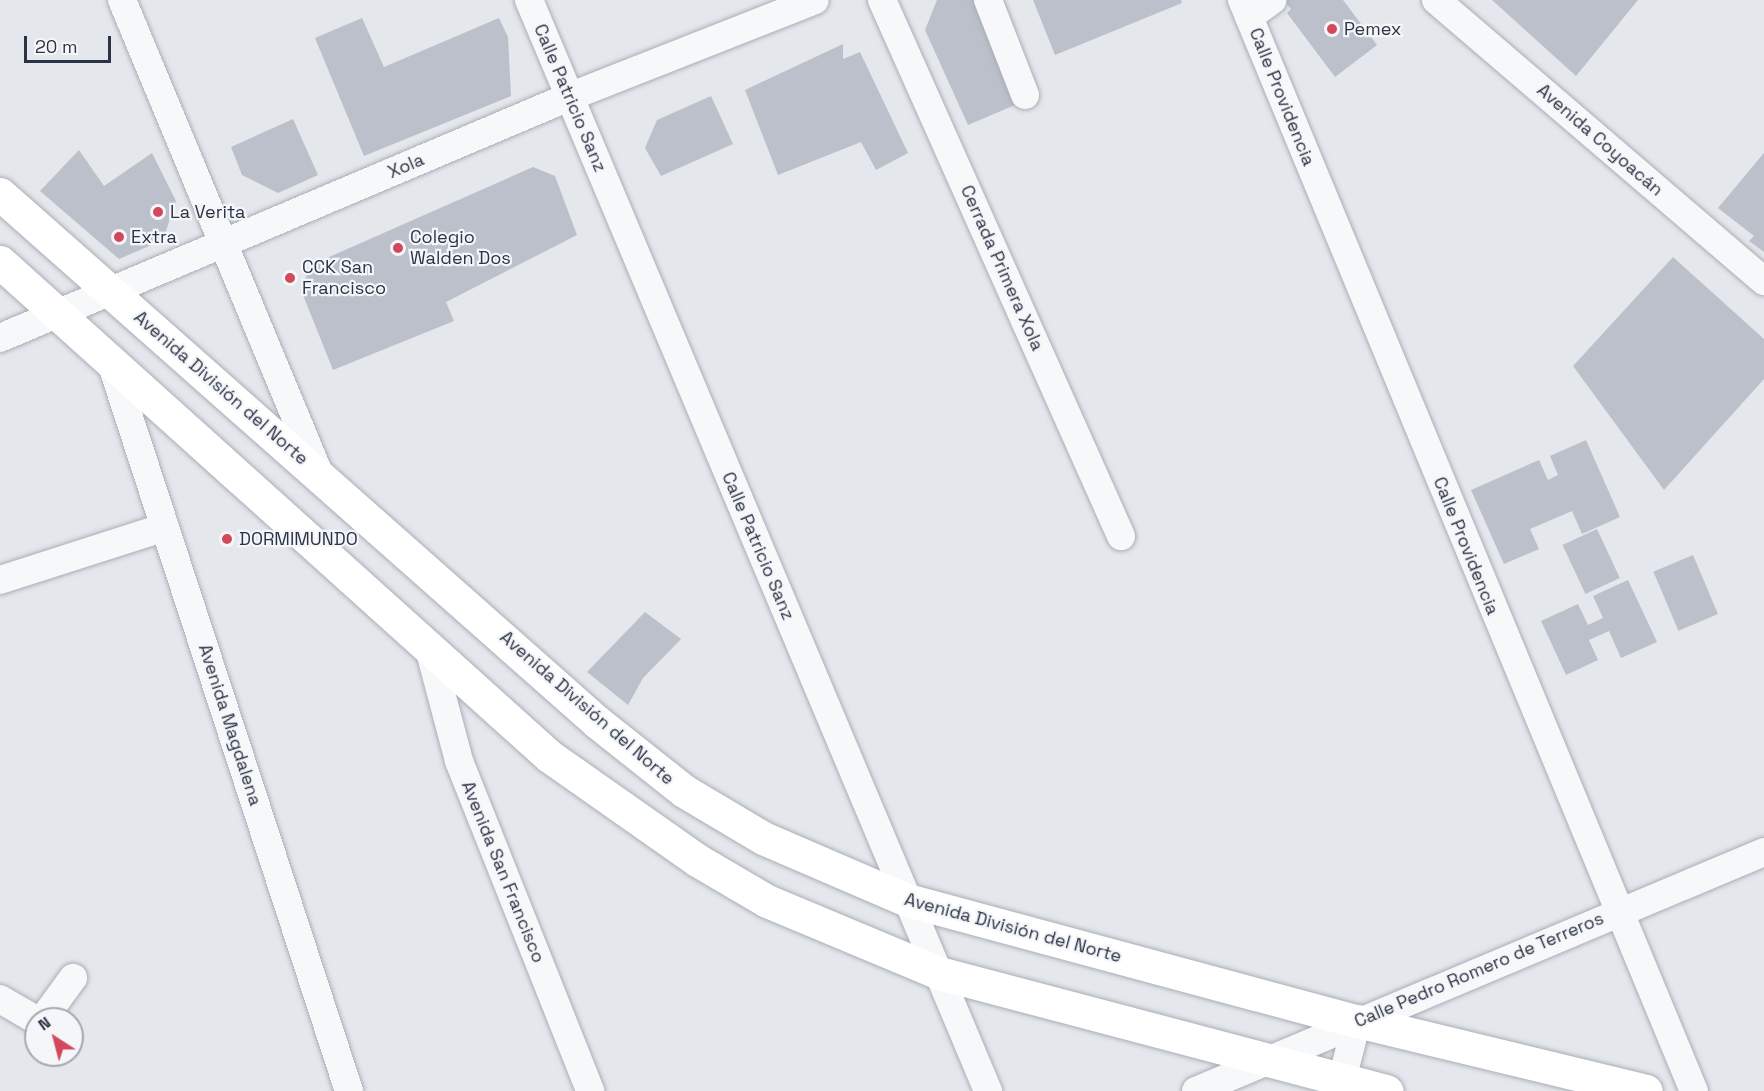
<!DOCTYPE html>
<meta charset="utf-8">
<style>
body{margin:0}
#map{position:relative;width:1764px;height:1091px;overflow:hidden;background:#e4e7ec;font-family:"Space Grotesk",sans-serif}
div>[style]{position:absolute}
.building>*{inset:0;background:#bbc0ca;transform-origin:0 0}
.roads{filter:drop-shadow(0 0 2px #a9aeb7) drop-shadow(0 0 2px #a9aeb7)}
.minor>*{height:28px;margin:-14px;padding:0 14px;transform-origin:14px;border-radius:14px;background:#f7f8fa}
.major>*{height:33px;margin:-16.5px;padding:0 16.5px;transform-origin:16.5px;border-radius:16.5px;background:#fff}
.dots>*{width:16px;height:16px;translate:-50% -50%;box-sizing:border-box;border:3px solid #f4f6f9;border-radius:50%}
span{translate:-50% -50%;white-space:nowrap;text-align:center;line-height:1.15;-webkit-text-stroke:4.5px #f4f6f9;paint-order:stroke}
.poi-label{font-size:18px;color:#2b3445}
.left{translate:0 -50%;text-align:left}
.street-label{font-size:18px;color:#2b3445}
.north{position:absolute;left:24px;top:1007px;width:60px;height:60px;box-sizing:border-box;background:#f4f6f9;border:2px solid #a4a8b1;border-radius:50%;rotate:324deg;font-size:16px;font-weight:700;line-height:24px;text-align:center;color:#2b3445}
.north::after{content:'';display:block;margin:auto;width:21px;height:27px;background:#d1495b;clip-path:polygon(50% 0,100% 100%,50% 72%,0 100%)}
.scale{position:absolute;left:24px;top:36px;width:87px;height:27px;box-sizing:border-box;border:3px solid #2b3445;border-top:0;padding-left:8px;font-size:18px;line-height:21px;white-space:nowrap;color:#2b3445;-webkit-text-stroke:4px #f4f6f9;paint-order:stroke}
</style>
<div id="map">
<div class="building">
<i style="clip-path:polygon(937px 0,979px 0,1022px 102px,968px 125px,925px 30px)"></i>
<i style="clip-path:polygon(1033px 0,1181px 0,1182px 3px,1055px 55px)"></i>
<i style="clip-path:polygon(1283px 0,1343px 0,1377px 45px,1335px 77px,1287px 13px,1291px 9px)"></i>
<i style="clip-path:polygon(1492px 0,1638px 0,1576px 76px)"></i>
<i style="clip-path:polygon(362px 18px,384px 67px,499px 18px,508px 37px,511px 96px,364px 156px,315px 38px)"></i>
<i style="clip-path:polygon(843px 44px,843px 59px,860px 52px,908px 153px,876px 170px,861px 142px,778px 175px,745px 90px)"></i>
<i style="clip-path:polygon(711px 96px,733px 144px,661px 176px,645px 148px,657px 120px)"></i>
<i style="clip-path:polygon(293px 119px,318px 175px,278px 193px,242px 175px,231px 147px)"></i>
<i style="clip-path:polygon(79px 150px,104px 186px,152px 153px,176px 201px,163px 240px,119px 259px,40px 191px)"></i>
<i style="clip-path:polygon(1764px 153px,1764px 252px,1749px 241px,1754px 236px,1718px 208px)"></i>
<i style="clip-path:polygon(533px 167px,555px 176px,577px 235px,446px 302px,454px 321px,333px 370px,301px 290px,311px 265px)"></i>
<i style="clip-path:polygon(1673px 257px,1764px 339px,1764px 379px,1664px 490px,1573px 366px)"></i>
<i style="clip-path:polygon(1586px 440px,1620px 517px,1582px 534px,1572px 511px,1530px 529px,1539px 549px,1504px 564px,1471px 490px,1539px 460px,1548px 480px,1558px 475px,1550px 456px)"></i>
<i style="left:1597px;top:529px;width:54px;height:38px;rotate:65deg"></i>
<i style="left:1693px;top:555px;width:64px;height:43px;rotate:67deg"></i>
<i style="clip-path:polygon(1628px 580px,1657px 642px,1621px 658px,1609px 631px,1589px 640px,1598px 660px,1566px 675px,1541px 621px,1578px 604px,1588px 625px,1603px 618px,1593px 596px)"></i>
<i style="clip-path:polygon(645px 612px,681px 639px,643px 678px,628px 705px,587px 672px)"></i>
</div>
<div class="roads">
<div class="minor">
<i style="left:122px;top:0;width:510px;rotate:67.41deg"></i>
<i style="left:529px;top:0;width:1184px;rotate:67.18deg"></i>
<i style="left:882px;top:0;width:587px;rotate:65.97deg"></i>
<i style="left:988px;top:0;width:102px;rotate:68.7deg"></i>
<i style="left:1242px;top:0;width:1181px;rotate:67.5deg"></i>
<i style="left:1436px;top:0;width:432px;rotate:40.6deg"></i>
<i style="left:1249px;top:17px;width:29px;rotate:-36deg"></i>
<i style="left:0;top:338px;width:618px;rotate:-22.96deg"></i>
<i style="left:569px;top:97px;width:264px;rotate:-21.5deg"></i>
<i style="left:110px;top:359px;width:770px;rotate:71.92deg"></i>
<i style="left:0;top:580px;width:173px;rotate:-17.8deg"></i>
<i style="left:429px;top:648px;width:117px;rotate:75.1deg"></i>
<i style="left:459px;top:761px;width:355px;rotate:68.3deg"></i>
<i style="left:0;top:999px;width:42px;rotate:30.3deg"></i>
<i style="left:43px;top:1019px;width:51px;rotate:-53.8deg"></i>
<i style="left:1196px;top:1091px;width:616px;rotate:-22.82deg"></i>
<i style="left:1347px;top:1091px;width:12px;rotate:-114deg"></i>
<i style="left:1342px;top:1080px;width:61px;rotate:-75.7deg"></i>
</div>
<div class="major">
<i style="left:0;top:194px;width:797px;rotate:41.49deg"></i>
<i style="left:597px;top:722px;width:111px;rotate:38.4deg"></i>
<i style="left:684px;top:791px;width:92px;rotate:30.7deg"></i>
<i style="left:763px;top:838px;width:157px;rotate:23.3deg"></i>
<i style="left:907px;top:900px;width:466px;rotate:15.1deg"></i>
<i style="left:1357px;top:1021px;width:297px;rotate:13.6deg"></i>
<i style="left:0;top:262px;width:739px;rotate:41.98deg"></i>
<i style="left:549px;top:756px;width:181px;rotate:35.1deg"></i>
<i style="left:697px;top:860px;width:81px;rotate:30.4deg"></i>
<i style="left:767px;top:901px;width:186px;rotate:22.7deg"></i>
<i style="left:939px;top:973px;width:463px;rotate:14.8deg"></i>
</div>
</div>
<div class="dots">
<i style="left:1332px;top:29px;background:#d1495b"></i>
<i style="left:158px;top:212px;background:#d1495b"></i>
<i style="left:119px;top:237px;background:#d1495b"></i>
<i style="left:398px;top:248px;background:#d1495b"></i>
<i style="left:290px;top:278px;background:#d1495b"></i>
<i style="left:227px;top:539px;background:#d1495b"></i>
</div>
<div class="poi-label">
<span class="left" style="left:1344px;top:29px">Pemex</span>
<span class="left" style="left:170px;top:212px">La Verita</span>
<span class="left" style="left:131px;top:237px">Extra</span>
<span class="left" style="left:410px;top:248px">Colegio<br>Walden Dos</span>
<span class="left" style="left:302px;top:278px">CCK San<br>Francisco</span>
<span class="left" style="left:239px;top:539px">DORMIMUNDO</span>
</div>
<div class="street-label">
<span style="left:1282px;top:97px;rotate:68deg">Calle Providencia</span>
<span style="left:570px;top:98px;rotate:67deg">Calle Patricio Sanz</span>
<span style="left:1600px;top:140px;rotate:41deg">Avenida Coyoacán</span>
<span style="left:406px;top:166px;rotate:-23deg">Xola</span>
<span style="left:1002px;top:268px;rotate:66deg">Cerrada Primera Xola</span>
<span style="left:221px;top:388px;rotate:41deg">Avenida División del Norte</span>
<span style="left:758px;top:546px;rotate:67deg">Calle Patricio Sanz</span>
<span style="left:1466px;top:546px;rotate:68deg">Calle Providencia</span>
<span style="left:587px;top:708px;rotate:41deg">Avenida División del Norte</span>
<span style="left:230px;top:725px;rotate:72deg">Avenida Magdalena</span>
<span style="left:503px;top:872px;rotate:68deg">Avenida San Francisco</span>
<span style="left:1013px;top:928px;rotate:15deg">Avenida División del Norte</span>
<span style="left:1479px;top:970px;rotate:-23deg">Calle Pedro Romero de Terreros</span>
</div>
<div class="north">N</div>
<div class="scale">20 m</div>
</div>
